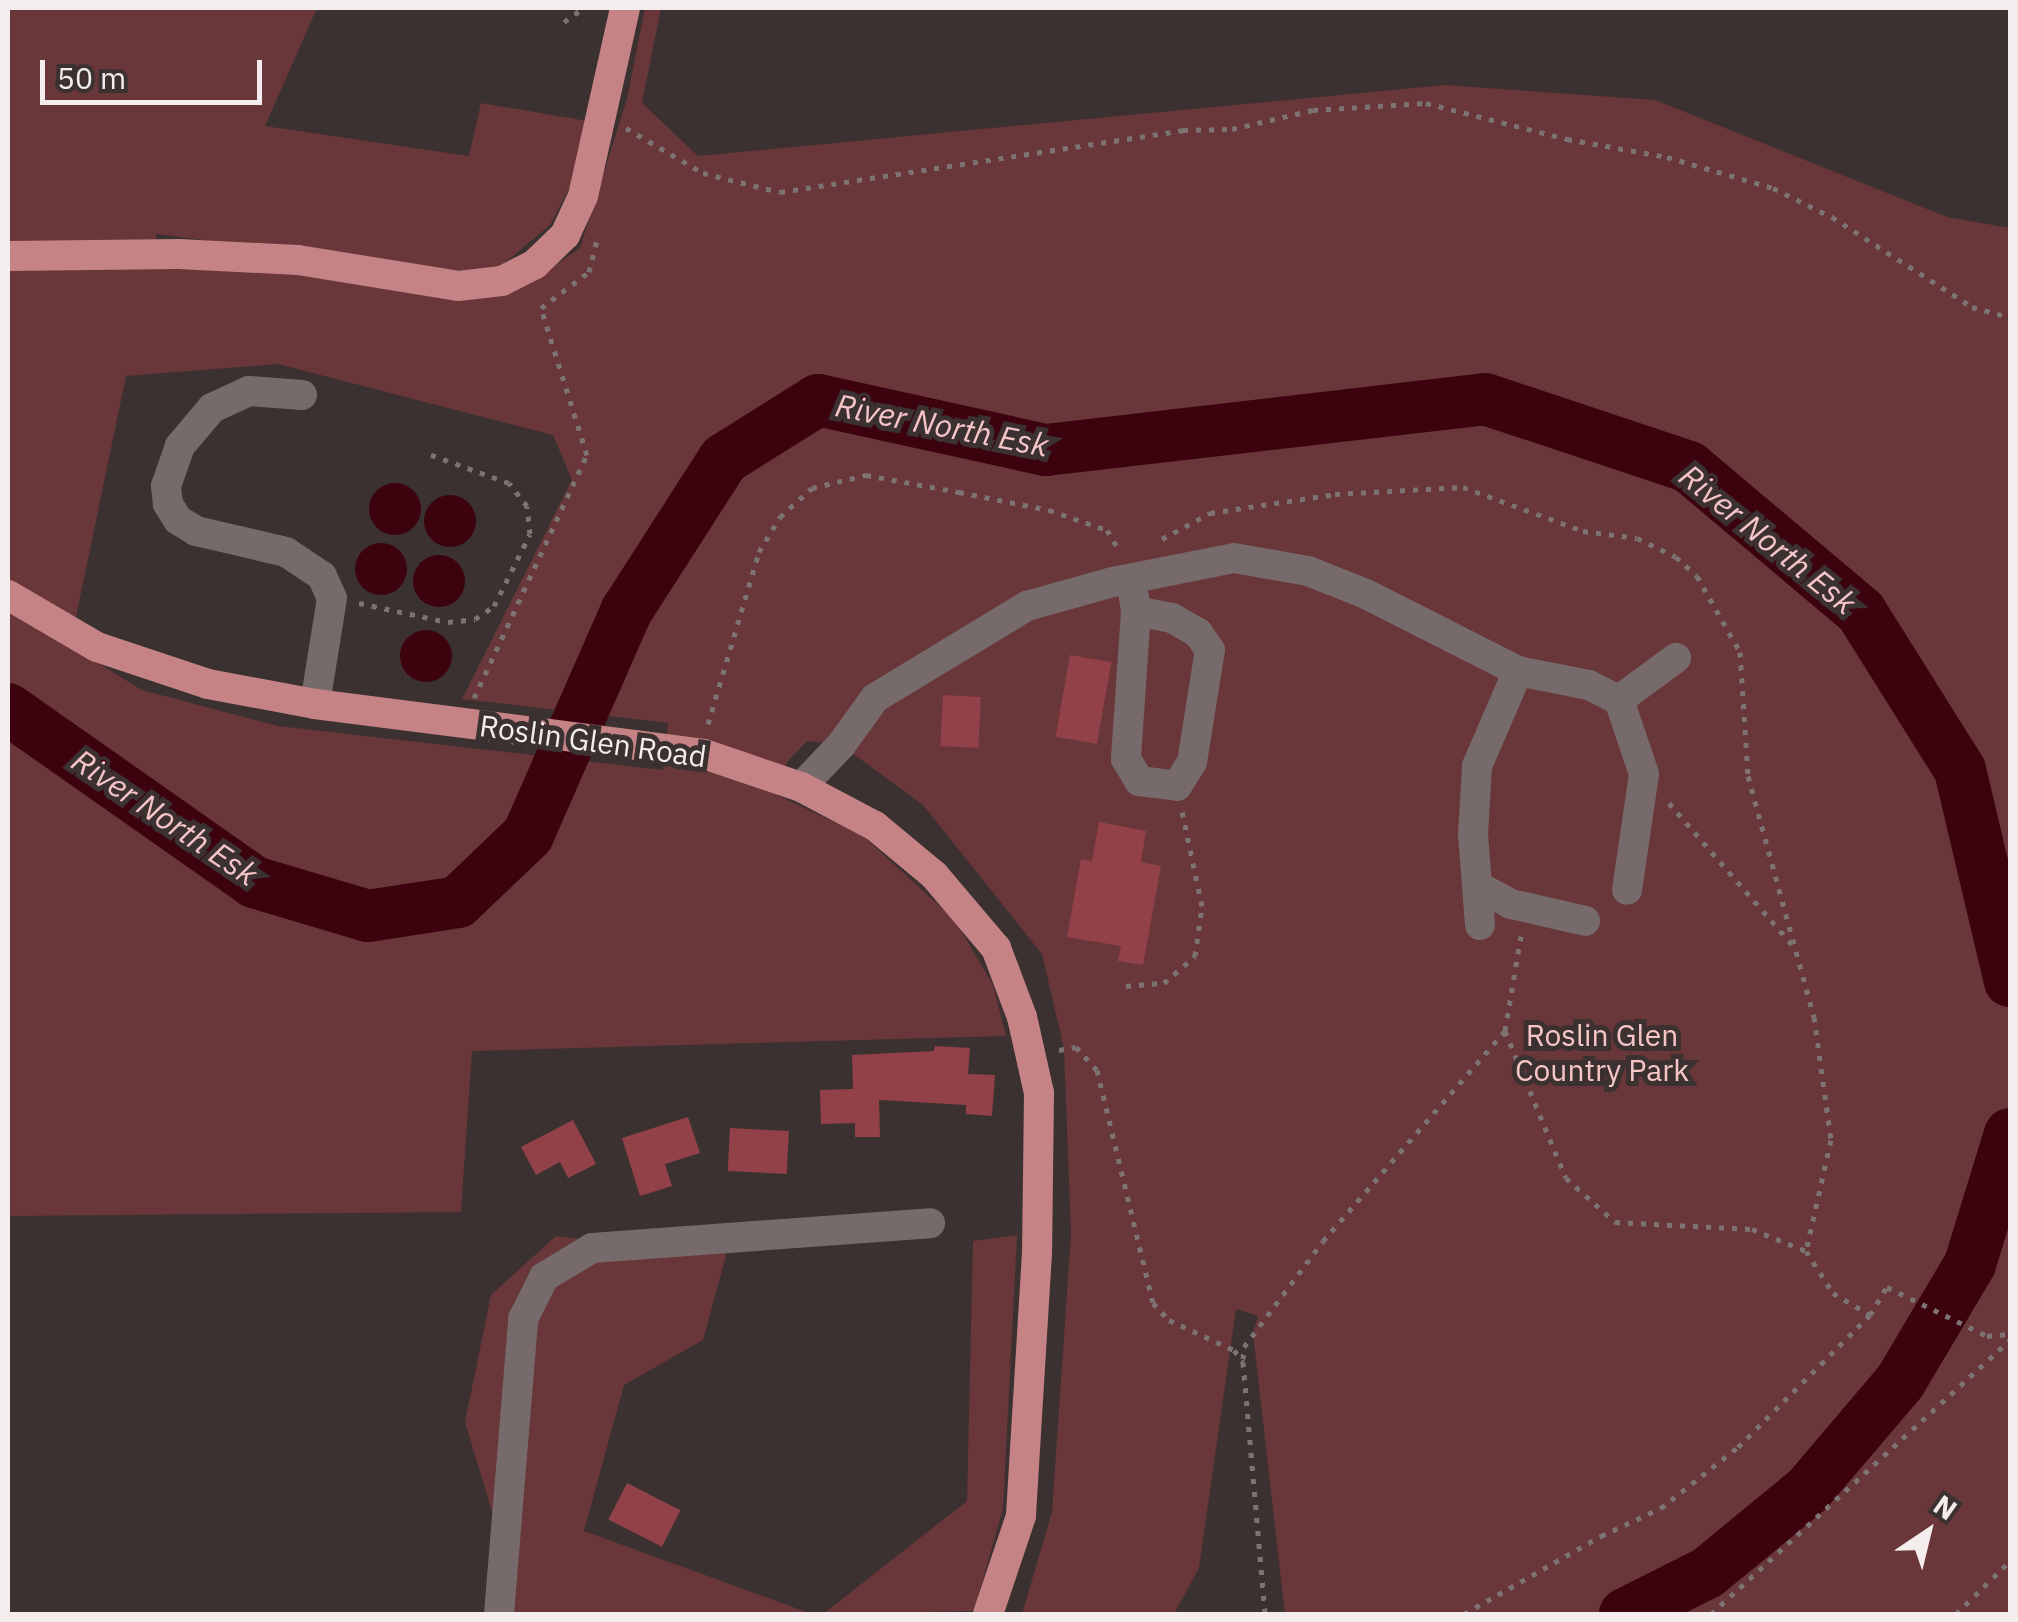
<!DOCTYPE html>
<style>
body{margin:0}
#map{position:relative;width:2018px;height:1622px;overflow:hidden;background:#3c3131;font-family:"IBM Plex Sans",sans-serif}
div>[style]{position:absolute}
.green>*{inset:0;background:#693639}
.water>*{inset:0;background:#3c020e}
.round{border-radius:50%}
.river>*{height:52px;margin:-26px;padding:0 26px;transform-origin:26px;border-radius:26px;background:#3c020e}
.building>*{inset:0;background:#924148;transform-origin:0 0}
.path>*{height:5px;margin-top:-2.5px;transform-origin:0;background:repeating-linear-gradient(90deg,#7d7373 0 5px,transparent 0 13px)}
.minor>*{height:30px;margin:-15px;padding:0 15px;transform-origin:15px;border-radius:15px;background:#766a6a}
.major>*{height:30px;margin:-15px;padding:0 15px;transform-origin:15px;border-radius:15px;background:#c68386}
span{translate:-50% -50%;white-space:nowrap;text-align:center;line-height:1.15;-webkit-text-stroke:10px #3c3131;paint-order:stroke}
.street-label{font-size:30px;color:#f4eded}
.park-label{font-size:30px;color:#f6c5c6}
.water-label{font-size:32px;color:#f5c4c6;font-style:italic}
.frame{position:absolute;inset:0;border:10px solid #f4eded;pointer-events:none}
.north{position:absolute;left:1878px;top:1482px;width:100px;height:100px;-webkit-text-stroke:8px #3c3131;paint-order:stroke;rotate:35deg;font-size:28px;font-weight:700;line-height:40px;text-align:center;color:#f4eded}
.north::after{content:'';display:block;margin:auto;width:35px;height:45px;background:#f4eded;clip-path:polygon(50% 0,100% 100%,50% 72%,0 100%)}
.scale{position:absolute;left:40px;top:60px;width:222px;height:45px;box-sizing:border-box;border:5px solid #f4eded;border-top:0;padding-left:12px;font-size:30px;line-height:35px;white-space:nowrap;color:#f4eded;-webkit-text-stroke:8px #3c3131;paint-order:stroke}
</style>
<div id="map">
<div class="green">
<i style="clip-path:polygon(evenodd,8px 8px,317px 8px,265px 126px,469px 156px,481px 103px,588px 121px,573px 181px,550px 225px,496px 270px,432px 270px,157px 234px,149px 267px,538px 277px,580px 248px,627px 99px,645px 8px,661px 8px,642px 103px,698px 156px,1445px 85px,1655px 100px,1947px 217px,2010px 228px,2010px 1614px,1285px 1614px,1253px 1334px,1258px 1316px,1236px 1309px,1199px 1568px,1174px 1614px,1022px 1614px,1052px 1512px,1071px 1234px,1064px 1049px,1042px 954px,923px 805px,841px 745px,807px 741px,787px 762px,777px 795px,862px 835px,955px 920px,993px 985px,1006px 1036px,472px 1051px,461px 1212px,8px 1216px,8px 8px,278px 364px,553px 435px,572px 480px,462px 699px,668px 723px,663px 770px,278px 726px,142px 690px,70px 646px,126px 376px,278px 364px)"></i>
<i style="clip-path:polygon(1017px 1235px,1003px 1509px,974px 1611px,823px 1614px,967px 1501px,973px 1241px)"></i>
<i style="clip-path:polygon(556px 1236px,641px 1248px,729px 1245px,703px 1340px,624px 1385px,584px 1531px,812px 1614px,505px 1614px,509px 1568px,465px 1422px,491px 1295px)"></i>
</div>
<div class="water">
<i class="round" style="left:369px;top:483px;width:52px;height:52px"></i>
<i class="round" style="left:424px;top:495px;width:52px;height:52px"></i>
<i class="round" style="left:355px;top:543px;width:52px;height:52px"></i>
<i class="round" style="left:413px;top:555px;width:52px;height:52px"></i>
<i class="round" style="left:400px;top:630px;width:52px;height:52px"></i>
</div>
<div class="river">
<i style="left:8px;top:709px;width:301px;rotate:35.1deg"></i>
<i style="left:254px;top:882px;width:119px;rotate:16.6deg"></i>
<i style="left:368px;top:916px;width:91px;rotate:-8.8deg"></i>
<i style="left:458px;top:902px;width:97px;rotate:-43.7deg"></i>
<i style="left:528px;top:835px;width:246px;rotate:-66.3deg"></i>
<i style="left:627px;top:610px;width:179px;rotate:-57.3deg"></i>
<i style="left:724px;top:459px;width:111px;rotate:-32.1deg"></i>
<i style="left:818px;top:400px;width:233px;rotate:12.4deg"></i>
<i style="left:1046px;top:450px;width:442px;rotate:-6.6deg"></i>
<i style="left:1485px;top:399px;width:215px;rotate:18.4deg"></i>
<i style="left:1689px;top:467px;width:225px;rotate:40.1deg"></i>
<i style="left:1861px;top:612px;width:186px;rotate:57.9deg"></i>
<i style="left:1960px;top:770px;width:217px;rotate:76.7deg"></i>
<i style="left:1625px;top:1614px;width:92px;rotate:-26.6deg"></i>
<i style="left:1707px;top:1573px;width:131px;rotate:-39.4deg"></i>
<i style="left:1808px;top:1490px;width:142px;rotate:-49.6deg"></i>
<i style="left:1900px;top:1382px;width:137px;rotate:-59.3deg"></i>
<i style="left:1970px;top:1264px;width:136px;rotate:-72.9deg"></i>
</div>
<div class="building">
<i style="left:1070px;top:655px;width:42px;height:83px;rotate:10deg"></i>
<i style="left:943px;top:695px;width:38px;height:51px;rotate:3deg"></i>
<i style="clip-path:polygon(1099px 822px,1146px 831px,1141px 862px,1161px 866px,1143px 965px,1118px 961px,1121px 946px,1067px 937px,1081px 859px,1092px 861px)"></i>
<i style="clip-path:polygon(935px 1046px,970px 1048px,968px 1074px,995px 1075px,992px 1116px,966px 1114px,966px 1105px,879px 1100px,880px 1137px,855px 1137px,855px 1123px,821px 1124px,820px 1090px,853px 1089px,852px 1055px,934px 1051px)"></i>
<i style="clip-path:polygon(688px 1117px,700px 1153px,665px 1164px,672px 1186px,640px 1196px,622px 1138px)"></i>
<i style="clip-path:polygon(573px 1120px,596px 1164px,568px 1178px,560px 1162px,536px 1175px,521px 1147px)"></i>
<i style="left:730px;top:1128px;width:59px;height:43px;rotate:3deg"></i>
<i style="left:627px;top:1483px;width:60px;height:41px;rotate:27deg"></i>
</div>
<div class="path">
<i style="left:564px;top:22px;width:24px;rotate:-36deg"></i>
<i style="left:626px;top:128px;width:89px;rotate:30.3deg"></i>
<i style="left:703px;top:173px;width:79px;rotate:13.9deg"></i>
<i style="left:780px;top:192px;width:408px;rotate:-8.7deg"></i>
<i style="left:1183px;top:130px;width:49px;rotate:-1.2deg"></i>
<i style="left:1232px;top:129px;width:83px;rotate:-13.2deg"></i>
<i style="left:1313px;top:110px;width:113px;rotate:-3.5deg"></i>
<i style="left:1426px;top:103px;width:146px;rotate:14.3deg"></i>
<i style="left:1567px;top:139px;width:102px;rotate:10.2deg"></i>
<i style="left:1667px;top:157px;width:110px;rotate:16.3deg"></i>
<i style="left:1773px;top:188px;width:66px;rotate:26.2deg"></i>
<i style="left:1832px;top:217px;width:166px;rotate:32.7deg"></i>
<i style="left:1972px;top:307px;width:39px;rotate:15deg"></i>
<i style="left:1162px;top:539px;width:55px;rotate:-28.4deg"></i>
<i style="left:1210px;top:513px;width:126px;rotate:-8.6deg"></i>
<i style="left:1335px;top:494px;width:128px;rotate:-3.1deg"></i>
<i style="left:1463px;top:487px;width:128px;rotate:20.1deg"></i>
<i style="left:1583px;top:531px;width:54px;rotate:7.4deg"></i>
<i style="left:1637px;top:538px;width:43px;rotate:26deg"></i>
<i style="left:1676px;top:557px;width:28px;rotate:42deg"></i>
<i style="left:1697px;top:576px;width:87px;rotate:60.5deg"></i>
<i style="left:1740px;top:652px;width:124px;rotate:86.3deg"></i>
<i style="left:1748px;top:776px;width:250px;rotate:74.7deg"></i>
<i style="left:1814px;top:1017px;width:124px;rotate:82.1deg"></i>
<i style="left:1831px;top:1140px;width:114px;rotate:102.7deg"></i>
<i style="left:1806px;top:1251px;width:50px;rotate:57.3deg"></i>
<i style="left:1833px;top:1293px;width:43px;rotate:30.7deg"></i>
<i style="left:1870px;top:1315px;width:33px;rotate:-59deg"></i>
<i style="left:1887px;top:1287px;width:111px;rotate:26.1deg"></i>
<i style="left:1987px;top:1336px;width:23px;rotate:-5deg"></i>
<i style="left:359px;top:603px;width:91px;rotate:12.1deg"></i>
<i style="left:448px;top:622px;width:27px;rotate:-6deg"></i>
<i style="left:475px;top:619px;width:23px;rotate:-34deg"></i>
<i style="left:494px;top:606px;width:80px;rotate:-63.4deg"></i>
<i style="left:530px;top:534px;width:28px;rotate:-96deg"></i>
<i style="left:527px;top:506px;width:29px;rotate:-128deg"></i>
<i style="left:509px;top:483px;width:85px;rotate:-160.1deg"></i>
<i style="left:474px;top:698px;width:268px;rotate:-65.1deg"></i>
<i style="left:587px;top:455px;width:154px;rotate:-107.4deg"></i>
<i style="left:541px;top:308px;width:60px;rotate:-36.9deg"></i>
<i style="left:589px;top:272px;width:32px;rotate:-76deg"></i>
<i style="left:708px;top:724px;width:179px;rotate:-73.5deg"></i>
<i style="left:759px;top:552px;width:41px;rotate:-59deg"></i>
<i style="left:780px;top:517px;width:43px;rotate:-42.2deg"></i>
<i style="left:812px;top:488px;width:56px;rotate:-13.5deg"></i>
<i style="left:866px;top:475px;width:95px;rotate:10.4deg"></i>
<i style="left:959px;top:492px;width:92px;rotate:11.3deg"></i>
<i style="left:1049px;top:510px;width:61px;rotate:19deg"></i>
<i style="left:1107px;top:530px;width:23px;rotate:59deg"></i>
<i style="left:1669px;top:803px;width:194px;rotate:49deg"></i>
<i style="left:1521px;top:936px;width:96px;rotate:99.6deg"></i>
<i style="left:1505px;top:1031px;width:159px;rotate:67.5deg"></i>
<i style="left:1566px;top:1178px;width:66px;rotate:41.9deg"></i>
<i style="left:1615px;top:1222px;width:137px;rotate:2.9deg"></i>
<i style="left:1752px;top:1229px;width:58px;rotate:22.2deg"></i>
<i style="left:1126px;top:986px;width:38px;rotate:-5deg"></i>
<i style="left:1164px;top:983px;width:41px;rotate:-41.1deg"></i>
<i style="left:1195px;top:956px;width:50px;rotate:-82deg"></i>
<i style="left:1202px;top:906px;width:97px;rotate:-101.9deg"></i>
<i style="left:1059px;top:1050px;width:17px;rotate:-10deg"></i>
<i style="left:1076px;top:1047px;width:31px;rotate:48deg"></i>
<i style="left:1097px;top:1070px;width:240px;rotate:76.5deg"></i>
<i style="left:1153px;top:1303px;width:23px;rotate:47deg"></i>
<i style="left:1169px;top:1320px;width:72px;rotate:24.8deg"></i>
<i style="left:1234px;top:1350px;width:15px;rotate:53deg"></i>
<i style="left:1243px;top:1362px;width:253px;rotate:85deg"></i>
<i style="left:1243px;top:1359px;width:12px;rotate:-85deg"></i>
<i style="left:1244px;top:1347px;width:132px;rotate:-53.3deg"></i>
<i style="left:1323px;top:1241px;width:278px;rotate:-49.1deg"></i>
<i style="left:1464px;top:1614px;width:158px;rotate:-29.7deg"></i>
<i style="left:1601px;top:1536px;width:66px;rotate:-25deg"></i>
<i style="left:1661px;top:1508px;width:98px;rotate:-38.4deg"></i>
<i style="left:1738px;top:1447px;width:187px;rotate:-45deg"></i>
<i style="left:1711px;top:1614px;width:406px;rotate:-42.5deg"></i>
<i style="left:1956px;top:1614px;width:76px;rotate:-44.5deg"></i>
</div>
<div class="minor">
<i style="left:302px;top:395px;width:53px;rotate:-175.7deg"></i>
<i style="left:249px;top:391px;width:41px;rotate:155.3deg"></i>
<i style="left:212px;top:408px;width:50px;rotate:130.1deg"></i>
<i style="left:180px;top:446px;width:42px;rotate:109.3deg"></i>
<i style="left:166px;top:486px;width:18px;rotate:84deg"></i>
<i style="left:168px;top:504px;width:19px;rotate:58deg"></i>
<i style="left:178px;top:520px;width:21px;rotate:31deg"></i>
<i style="left:196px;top:531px;width:92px;rotate:13.1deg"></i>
<i style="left:286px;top:552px;width:43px;rotate:33.7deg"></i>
<i style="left:322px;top:576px;width:24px;rotate:66deg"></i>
<i style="left:332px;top:598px;width:107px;rotate:99.1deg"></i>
<i style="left:1131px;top:579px;width:32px;rotate:81deg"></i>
<i style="left:1136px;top:611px;width:148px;rotate:93.9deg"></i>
<i style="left:1126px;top:759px;width:26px;rotate:59deg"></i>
<i style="left:1139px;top:781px;width:38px;rotate:7deg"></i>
<i style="left:1177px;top:786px;width:28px;rotate:-58deg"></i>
<i style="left:1192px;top:762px;width:113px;rotate:-80.9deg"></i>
<i style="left:1210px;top:650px;width:21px;rotate:-125deg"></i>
<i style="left:1198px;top:633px;width:30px;rotate:-150deg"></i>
<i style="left:1172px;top:618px;width:37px;rotate:-169deg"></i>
<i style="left:1619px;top:700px;width:71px;rotate:-36.4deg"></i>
<i style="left:801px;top:787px;width:58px;rotate:-46.4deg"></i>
<i style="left:841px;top:745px;width:58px;rotate:-54.1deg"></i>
<i style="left:875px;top:698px;width:178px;rotate:-31.2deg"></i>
<i style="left:1027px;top:606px;width:89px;rotate:-15.6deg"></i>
<i style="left:1113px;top:582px;width:123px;rotate:-11.2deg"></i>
<i style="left:1234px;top:558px;width:75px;rotate:10deg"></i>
<i style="left:1308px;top:571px;width:62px;rotate:21.6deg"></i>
<i style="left:1366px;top:594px;width:170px;rotate:26.9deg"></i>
<i style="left:1518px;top:671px;width:72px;rotate:11.2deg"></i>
<i style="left:1589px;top:685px;width:34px;rotate:27deg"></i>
<i style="left:1619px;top:700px;width:78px;rotate:71.3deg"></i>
<i style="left:1644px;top:774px;width:117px;rotate:98.3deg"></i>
<i style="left:1481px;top:888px;width:34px;rotate:28deg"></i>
<i style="left:1511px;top:904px;width:76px;rotate:12.9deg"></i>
<i style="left:1480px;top:925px;width:91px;rotate:-94.4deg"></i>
<i style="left:1473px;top:834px;width:68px;rotate:-86.6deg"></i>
<i style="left:1477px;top:766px;width:103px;rotate:-66.7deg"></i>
<i style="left:499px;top:1614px;width:296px;rotate:-85.3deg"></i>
<i style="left:523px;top:1319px;width:47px;rotate:-63.4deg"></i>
<i style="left:544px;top:1277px;width:56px;rotate:-31.1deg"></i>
<i style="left:592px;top:1248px;width:339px;rotate:-4.2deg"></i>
</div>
<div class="major">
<i style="left:8px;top:256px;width:171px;rotate:-0.7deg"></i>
<i style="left:179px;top:254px;width:119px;rotate:2.9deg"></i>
<i style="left:298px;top:260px;width:162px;rotate:9.2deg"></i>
<i style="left:458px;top:286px;width:44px;rotate:-6.5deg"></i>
<i style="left:502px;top:281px;width:37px;rotate:-27deg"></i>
<i style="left:535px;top:264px;width:42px;rotate:-44deg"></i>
<i style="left:565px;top:235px;width:43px;rotate:-65.2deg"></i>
<i style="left:583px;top:196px;width:193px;rotate:-77.4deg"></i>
<i style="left:8px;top:595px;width:103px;rotate:30.3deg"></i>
<i style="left:97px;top:647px;width:117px;rotate:18.4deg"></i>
<i style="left:208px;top:684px;width:109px;rotate:10.6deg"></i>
<i style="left:315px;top:704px;width:392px;rotate:7.3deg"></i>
<i style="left:704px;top:754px;width:102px;rotate:18.8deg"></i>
<i style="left:801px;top:787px;width:84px;rotate:27.8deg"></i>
<i style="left:875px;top:826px;width:77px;rotate:39.7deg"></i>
<i style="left:934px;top:875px;width:96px;rotate:49.7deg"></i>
<i style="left:996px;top:948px;width:74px;rotate:69.4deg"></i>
<i style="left:1022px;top:1017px;width:78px;rotate:77.4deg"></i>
<i style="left:1039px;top:1093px;width:160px;rotate:90.7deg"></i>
<i style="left:1037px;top:1253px;width:263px;rotate:93.5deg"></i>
<i style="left:1021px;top:1516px;width:103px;rotate:108.6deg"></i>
</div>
<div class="street-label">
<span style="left:593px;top:741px;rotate:8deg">Roslin Glen Road</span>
</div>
<div class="park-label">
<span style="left:1602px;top:1052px">Roslin Glen<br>Country Park</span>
</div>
<div class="water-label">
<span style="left:942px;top:425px;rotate:11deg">River North Esk</span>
<span style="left:1768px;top:539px;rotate:39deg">River North Esk</span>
<span style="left:165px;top:817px;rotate:34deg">River North Esk</span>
</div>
<div class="frame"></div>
<div class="north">N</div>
<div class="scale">50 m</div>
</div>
